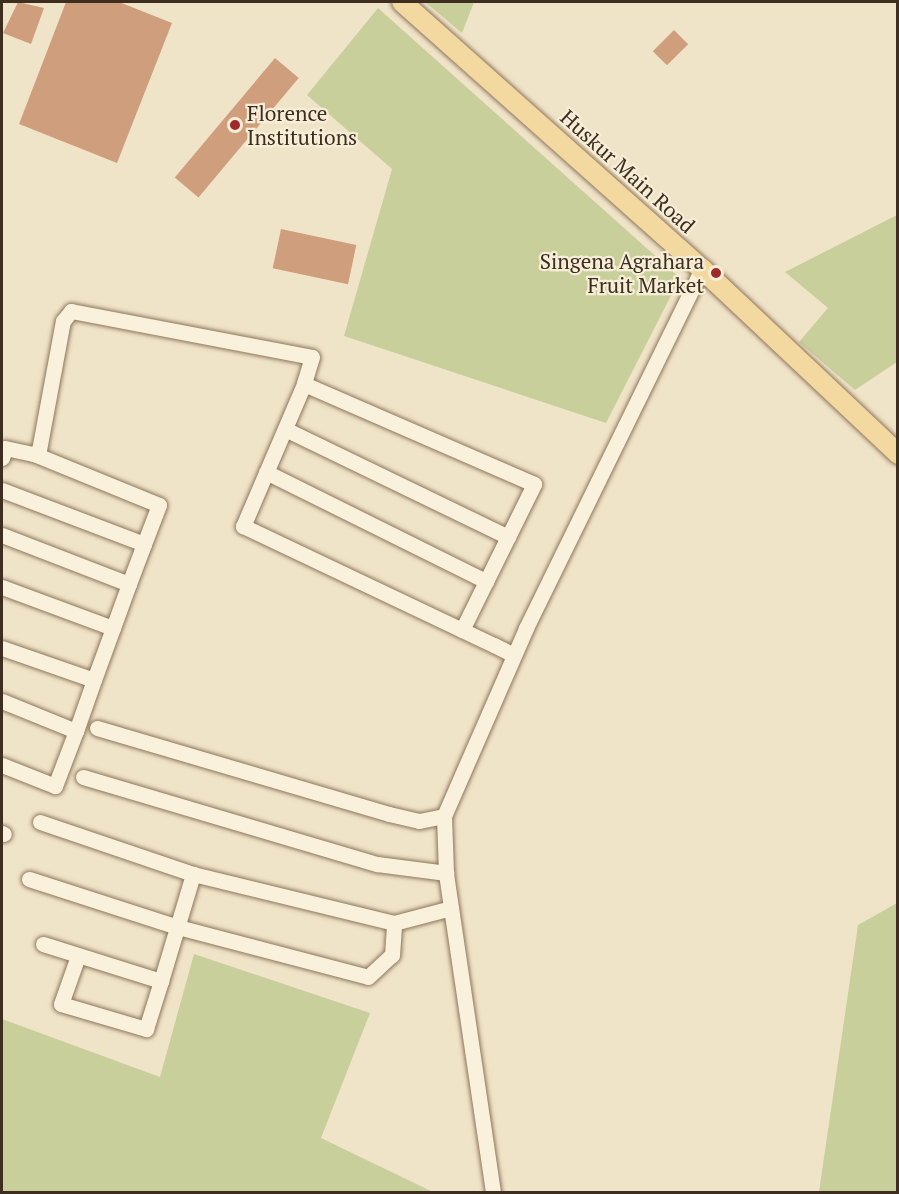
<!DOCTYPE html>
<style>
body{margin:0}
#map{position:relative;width:899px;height:1194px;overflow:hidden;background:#f0e4c8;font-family:"PT Serif",serif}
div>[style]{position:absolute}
.green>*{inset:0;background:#c9cf9b}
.building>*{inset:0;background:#cf9f7d;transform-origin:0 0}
.roads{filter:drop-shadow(0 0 2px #8d765c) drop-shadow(0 0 2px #8d765c)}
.minor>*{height:15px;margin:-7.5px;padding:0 7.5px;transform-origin:7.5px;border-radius:7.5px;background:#faf1dc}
.major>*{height:20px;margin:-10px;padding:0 10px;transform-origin:10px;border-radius:10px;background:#f3d9a0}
.dots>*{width:16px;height:16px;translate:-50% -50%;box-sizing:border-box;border:3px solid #f7eed8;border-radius:50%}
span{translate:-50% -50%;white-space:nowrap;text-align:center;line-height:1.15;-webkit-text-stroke:4.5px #f7eed8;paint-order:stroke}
.poi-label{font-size:21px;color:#3d2e20}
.left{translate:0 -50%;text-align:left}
.right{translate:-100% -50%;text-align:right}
.street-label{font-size:21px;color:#3d2e20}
.frame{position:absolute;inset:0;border:3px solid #3d2e20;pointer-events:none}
</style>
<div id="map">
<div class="green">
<i style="clip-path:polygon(425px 2px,474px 2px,462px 33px)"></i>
<i style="clip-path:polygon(378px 8px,680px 278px,606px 423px,344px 336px,392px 169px,307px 95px)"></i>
<i style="clip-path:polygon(897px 215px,897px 362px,855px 390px,799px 342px,828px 308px,785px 272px)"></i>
<i style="clip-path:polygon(897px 903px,897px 1192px,819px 1192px,858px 925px)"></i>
<i style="clip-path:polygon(194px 954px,370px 1013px,321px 1138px,433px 1192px,2px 1192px,2px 1019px,160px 1077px)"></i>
</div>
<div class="building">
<i style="clip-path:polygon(18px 2px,44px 8px,31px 44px,3px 33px)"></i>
<i style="clip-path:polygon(66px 2px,119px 2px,172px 23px,117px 163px,19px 124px)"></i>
<i style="left:674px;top:30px;width:20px;height:30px;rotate:45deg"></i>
<i style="left:275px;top:58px;width:31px;height:156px;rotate:40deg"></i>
<i style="left:281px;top:229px;width:77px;height:40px;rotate:12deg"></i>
</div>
<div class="roads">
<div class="minor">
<i style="left:285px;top:429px;width:248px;rotate:25.8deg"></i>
<i style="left:34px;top:454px;width:135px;rotate:22.2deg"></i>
<i style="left:159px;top:505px;width:42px;rotate:111deg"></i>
<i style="left:2px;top:458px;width:10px;rotate:-73deg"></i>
<i style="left:5px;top:448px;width:30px;rotate:12deg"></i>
<i style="left:34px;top:454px;width:6px;rotate:-39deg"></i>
<i style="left:39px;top:450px;width:131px;rotate:-79.5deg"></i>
<i style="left:63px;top:321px;width:13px;rotate:-51deg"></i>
<i style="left:71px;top:311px;width:245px;rotate:10.8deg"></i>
<i style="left:312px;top:357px;width:28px;rotate:107deg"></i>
<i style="left:266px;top:472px;width:246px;rotate:26.4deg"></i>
<i style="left:2px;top:490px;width:152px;rotate:20.8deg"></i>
<i style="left:144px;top:544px;width:43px;rotate:110.6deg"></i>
<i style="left:2px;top:535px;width:136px;rotate:21.1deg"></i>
<i style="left:129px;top:584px;width:47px;rotate:110deg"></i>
<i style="left:2px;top:587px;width:118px;rotate:20.3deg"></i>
<i style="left:113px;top:628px;width:55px;rotate:110.1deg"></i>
<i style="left:462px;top:630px;width:163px;rotate:-63.7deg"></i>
<i style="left:534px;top:484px;width:251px;rotate:-156.5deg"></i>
<i style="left:304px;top:384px;width:155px;rotate:113.2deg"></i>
<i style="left:243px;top:526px;width:278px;rotate:25.4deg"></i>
<i style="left:494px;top:645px;width:22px;rotate:27deg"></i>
<i style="left:2px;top:648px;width:97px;rotate:19.2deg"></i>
<i style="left:94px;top:680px;width:54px;rotate:109.4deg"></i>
<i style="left:2px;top:701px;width:80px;rotate:22.1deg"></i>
<i style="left:76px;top:731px;width:59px;rotate:110.9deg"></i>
<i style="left:55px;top:786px;width:57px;rotate:-158.4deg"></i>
<i style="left:97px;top:728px;width:304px;rotate:16.4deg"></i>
<i style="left:389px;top:814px;width:31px;rotate:13deg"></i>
<i style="left:419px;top:821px;width:25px;rotate:-11deg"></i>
<i style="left:83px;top:777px;width:307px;rotate:16.5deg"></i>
<i style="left:377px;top:864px;width:70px;rotate:7.4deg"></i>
<i style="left:40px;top:822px;width:162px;rotate:18.8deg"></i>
<i style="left:193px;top:874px;width:207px;rotate:13.7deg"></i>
<i style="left:394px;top:923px;width:59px;rotate:-14.7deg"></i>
<i style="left:2px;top:833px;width:2px;rotate:27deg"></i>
<i style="left:29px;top:879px;width:157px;rotate:17.9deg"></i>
<i style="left:178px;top:927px;width:196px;rotate:14.7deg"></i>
<i style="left:368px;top:977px;width:33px;rotate:-43deg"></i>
<i style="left:392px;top:955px;width:32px;rotate:-86deg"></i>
<i style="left:43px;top:944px;width:124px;rotate:17.4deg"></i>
<i style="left:161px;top:981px;width:112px;rotate:-73.3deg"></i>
<i style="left:78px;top:956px;width:51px;rotate:109.5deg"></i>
<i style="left:61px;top:1004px;width:89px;rotate:16.4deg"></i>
<i style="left:146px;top:1029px;width:50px;rotate:-72.6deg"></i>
<i style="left:493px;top:1192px;width:322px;rotate:-98.4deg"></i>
<i style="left:446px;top:873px;width:57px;rotate:-92deg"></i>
<i style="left:444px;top:816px;width:205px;rotate:-66.4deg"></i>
<i style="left:526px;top:628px;width:400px;rotate:-63.9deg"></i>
</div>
<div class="major">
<i style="left:402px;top:2px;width:402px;rotate:41.7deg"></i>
<i style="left:702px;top:269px;width:270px;rotate:43.3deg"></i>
</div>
</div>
<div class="dots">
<i style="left:235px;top:125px;background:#9e2a2b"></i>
<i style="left:716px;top:273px;background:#9e2a2b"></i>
</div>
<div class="poi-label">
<span class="left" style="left:247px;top:125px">Florence<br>Institutions</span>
<span class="right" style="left:704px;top:273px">Singena Agrahara<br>Fruit Market</span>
</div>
<div class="street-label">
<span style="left:628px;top:171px;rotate:42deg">Huskur Main Road</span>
</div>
<div class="frame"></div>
</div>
